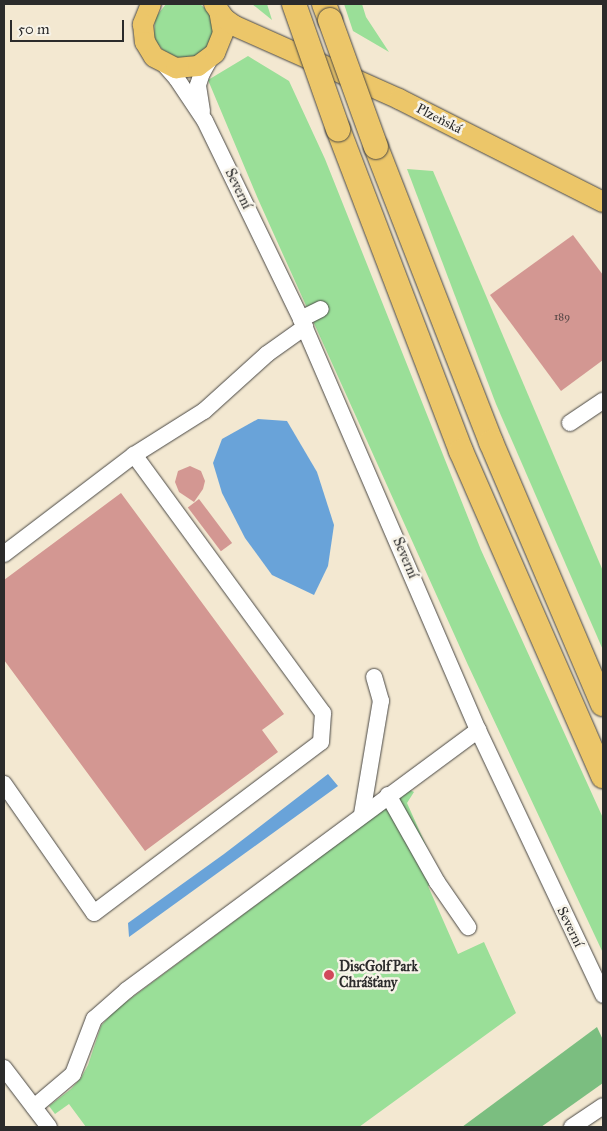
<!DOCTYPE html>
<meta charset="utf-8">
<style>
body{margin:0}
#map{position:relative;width:607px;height:1131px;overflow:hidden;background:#f3e8d1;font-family:"IM FELL Great Primer",serif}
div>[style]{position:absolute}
.green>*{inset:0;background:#9adf98}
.forest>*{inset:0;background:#7bbe80}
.water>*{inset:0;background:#69a3d9}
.building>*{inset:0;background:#d39792;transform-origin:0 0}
.roads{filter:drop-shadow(0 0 1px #494744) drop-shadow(0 0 1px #494744)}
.minor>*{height:16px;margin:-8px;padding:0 8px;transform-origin:8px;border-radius:8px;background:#fff}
.major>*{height:20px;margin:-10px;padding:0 10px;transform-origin:10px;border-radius:10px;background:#ecc669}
.highway>*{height:24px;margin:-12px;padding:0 12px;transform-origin:12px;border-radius:12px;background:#ecc669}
.bridges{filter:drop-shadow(0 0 1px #494744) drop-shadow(0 0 1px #494744)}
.highway-bridge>*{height:24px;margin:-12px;padding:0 12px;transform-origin:12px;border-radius:12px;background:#ecc669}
.dots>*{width:14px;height:14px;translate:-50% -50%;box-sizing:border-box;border:2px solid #f7f3e8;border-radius:50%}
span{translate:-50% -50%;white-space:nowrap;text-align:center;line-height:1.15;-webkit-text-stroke:5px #f7f3e8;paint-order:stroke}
.number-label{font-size:11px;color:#554645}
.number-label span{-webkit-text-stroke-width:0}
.street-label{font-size:14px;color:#2b2b2b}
.poi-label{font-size:14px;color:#2b2b2b;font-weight:700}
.left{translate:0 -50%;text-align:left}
.frame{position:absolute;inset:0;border:5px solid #2b2b2b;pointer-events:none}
.scale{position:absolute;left:10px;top:20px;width:114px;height:22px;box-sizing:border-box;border:2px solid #2b2b2b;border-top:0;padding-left:6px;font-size:15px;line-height:18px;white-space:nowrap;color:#2b2b2b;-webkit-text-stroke:4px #f7f3e8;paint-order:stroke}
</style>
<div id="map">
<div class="green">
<i style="clip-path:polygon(166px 4px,200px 4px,210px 13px,214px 30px,208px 46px,195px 56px,178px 58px,163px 50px,157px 43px,154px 36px,155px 18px)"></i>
<i style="clip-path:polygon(252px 4px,267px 4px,272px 20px)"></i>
<i style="clip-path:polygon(344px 4px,362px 4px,366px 17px,389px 52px,353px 31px)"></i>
<i style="clip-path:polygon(248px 56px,289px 81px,325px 159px,481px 550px,603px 818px,603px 953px,468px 665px,258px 199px,208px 80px)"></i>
<i style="clip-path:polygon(407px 169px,433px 171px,603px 571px,603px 650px,496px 404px)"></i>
<i style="clip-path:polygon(410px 790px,414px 792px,407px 803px,442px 881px,428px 886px,458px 954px,484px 942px,516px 1013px,359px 1127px,86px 1127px,69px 1104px,55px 1114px,49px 1106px,71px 1089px,81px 1078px,88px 1065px,101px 1026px,114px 1011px)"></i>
</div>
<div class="forest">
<i style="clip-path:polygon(597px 1027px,603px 1040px,603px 1083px,541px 1127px,462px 1127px)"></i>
</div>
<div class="water">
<i style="clip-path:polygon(258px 419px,287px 421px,317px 472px,334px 525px,328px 566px,314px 595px,272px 575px,245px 538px,222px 493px,213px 463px,222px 439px)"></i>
<i style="clip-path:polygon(328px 774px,338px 786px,129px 937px,128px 923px,224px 854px)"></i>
</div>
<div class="building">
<i style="clip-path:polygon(573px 235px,603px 275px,603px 360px,561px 391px,490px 295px)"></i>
<i style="clip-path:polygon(190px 466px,201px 471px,205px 481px,203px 489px,194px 502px,179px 492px,175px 482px,178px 471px)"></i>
<i style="clip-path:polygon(121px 493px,284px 714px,262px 730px,278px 752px,145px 851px,4px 660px,4px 580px)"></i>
<i style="left:199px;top:499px;width:55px;height:14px;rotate:53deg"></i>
</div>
<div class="roads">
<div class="minor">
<i style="left:164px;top:64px;width:20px;rotate:49deg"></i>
<i style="left:177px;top:79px;width:50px;rotate:56.3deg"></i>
<i style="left:205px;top:121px;width:220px;rotate:64.1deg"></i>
<i style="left:301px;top:319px;width:447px;rotate:66.7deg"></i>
<i style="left:478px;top:730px;width:293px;rotate:64.7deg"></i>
<i style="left:202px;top:111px;width:26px;rotate:-99deg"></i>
<i style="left:198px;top:85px;width:13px;rotate:-72deg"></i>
<i style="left:202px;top:73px;width:18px;rotate:-61deg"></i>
<i style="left:301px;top:319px;width:22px;rotate:-27deg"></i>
<i style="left:570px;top:423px;width:40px;rotate:-34deg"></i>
<i style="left:4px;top:554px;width:163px;rotate:-37.3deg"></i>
<i style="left:134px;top:455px;width:83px;rotate:-32.2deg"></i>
<i style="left:204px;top:411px;width:85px;rotate:-42.1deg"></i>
<i style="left:267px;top:354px;width:47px;rotate:-35.4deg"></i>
<i style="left:4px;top:784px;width:157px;rotate:55.1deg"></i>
<i style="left:94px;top:913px;width:284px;rotate:-37deg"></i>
<i style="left:321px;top:742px;width:29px;rotate:-86deg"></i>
<i style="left:323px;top:713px;width:320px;rotate:-126.2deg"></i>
<i style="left:388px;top:795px;width:100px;rotate:60.6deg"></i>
<i style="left:437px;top:882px;width:55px;rotate:55.4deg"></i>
<i style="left:362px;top:814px;width:115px;rotate:-80.5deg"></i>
<i style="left:381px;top:701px;width:25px;rotate:-106deg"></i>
<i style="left:4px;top:1068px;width:74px;rotate:52.7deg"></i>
<i style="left:34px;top:1107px;width:51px;rotate:-40.2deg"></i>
<i style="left:73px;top:1074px;width:59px;rotate:-69.1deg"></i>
<i style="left:94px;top:1019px;width:44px;rotate:-41.3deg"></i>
<i style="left:127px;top:990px;width:437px;rotate:-36.5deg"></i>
<i style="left:572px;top:1127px;width:37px;rotate:-34deg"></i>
</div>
<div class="major">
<i style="left:151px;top:4px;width:22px;rotate:112deg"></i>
<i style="left:143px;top:24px;width:18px;rotate:84deg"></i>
<i style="left:145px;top:42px;width:17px;rotate:59deg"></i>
<i style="left:154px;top:57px;width:25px;rotate:27deg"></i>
<i style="left:176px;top:68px;width:22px;rotate:-5deg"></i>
<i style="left:198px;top:66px;width:21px;rotate:-37deg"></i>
<i style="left:215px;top:53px;width:22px;rotate:-68deg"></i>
<i style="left:223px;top:33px;width:22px;rotate:-100deg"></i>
<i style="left:214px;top:4px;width:19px;rotate:54deg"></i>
<i style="left:225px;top:19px;width:12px;rotate:35deg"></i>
<i style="left:235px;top:26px;width:180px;rotate:24deg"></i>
<i style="left:399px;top:99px;width:229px;rotate:26.8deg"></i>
</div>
<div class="highway">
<i style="left:324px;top:4px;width:17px;rotate:69deg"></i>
<i style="left:338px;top:129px;width:345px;rotate:69.1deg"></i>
<i style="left:461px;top:451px;width:355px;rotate:66.4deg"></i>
<i style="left:376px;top:147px;width:317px;rotate:68.7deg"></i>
<i style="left:491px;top:442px;width:285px;rotate:66.9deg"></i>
</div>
</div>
<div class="bridges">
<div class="highway-bridge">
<i style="left:294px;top:4px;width:133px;rotate:70.6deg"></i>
<i style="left:330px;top:20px;width:135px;rotate:70.1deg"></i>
</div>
</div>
<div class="dots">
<i style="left:329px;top:975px;background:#d1495b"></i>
</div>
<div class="number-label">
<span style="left:562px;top:317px">189</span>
</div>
<div class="street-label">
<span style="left:439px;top:119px;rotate:27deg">Plzeňská</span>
<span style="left:238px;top:189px;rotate:64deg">Severní</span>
<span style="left:405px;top:558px;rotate:67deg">Severní</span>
<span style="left:570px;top:927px;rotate:64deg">Severní</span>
</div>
<div class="poi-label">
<span class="left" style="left:339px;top:975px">DiscGolfPark<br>Chrášťany</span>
</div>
<div class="frame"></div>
<div class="scale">50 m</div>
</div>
